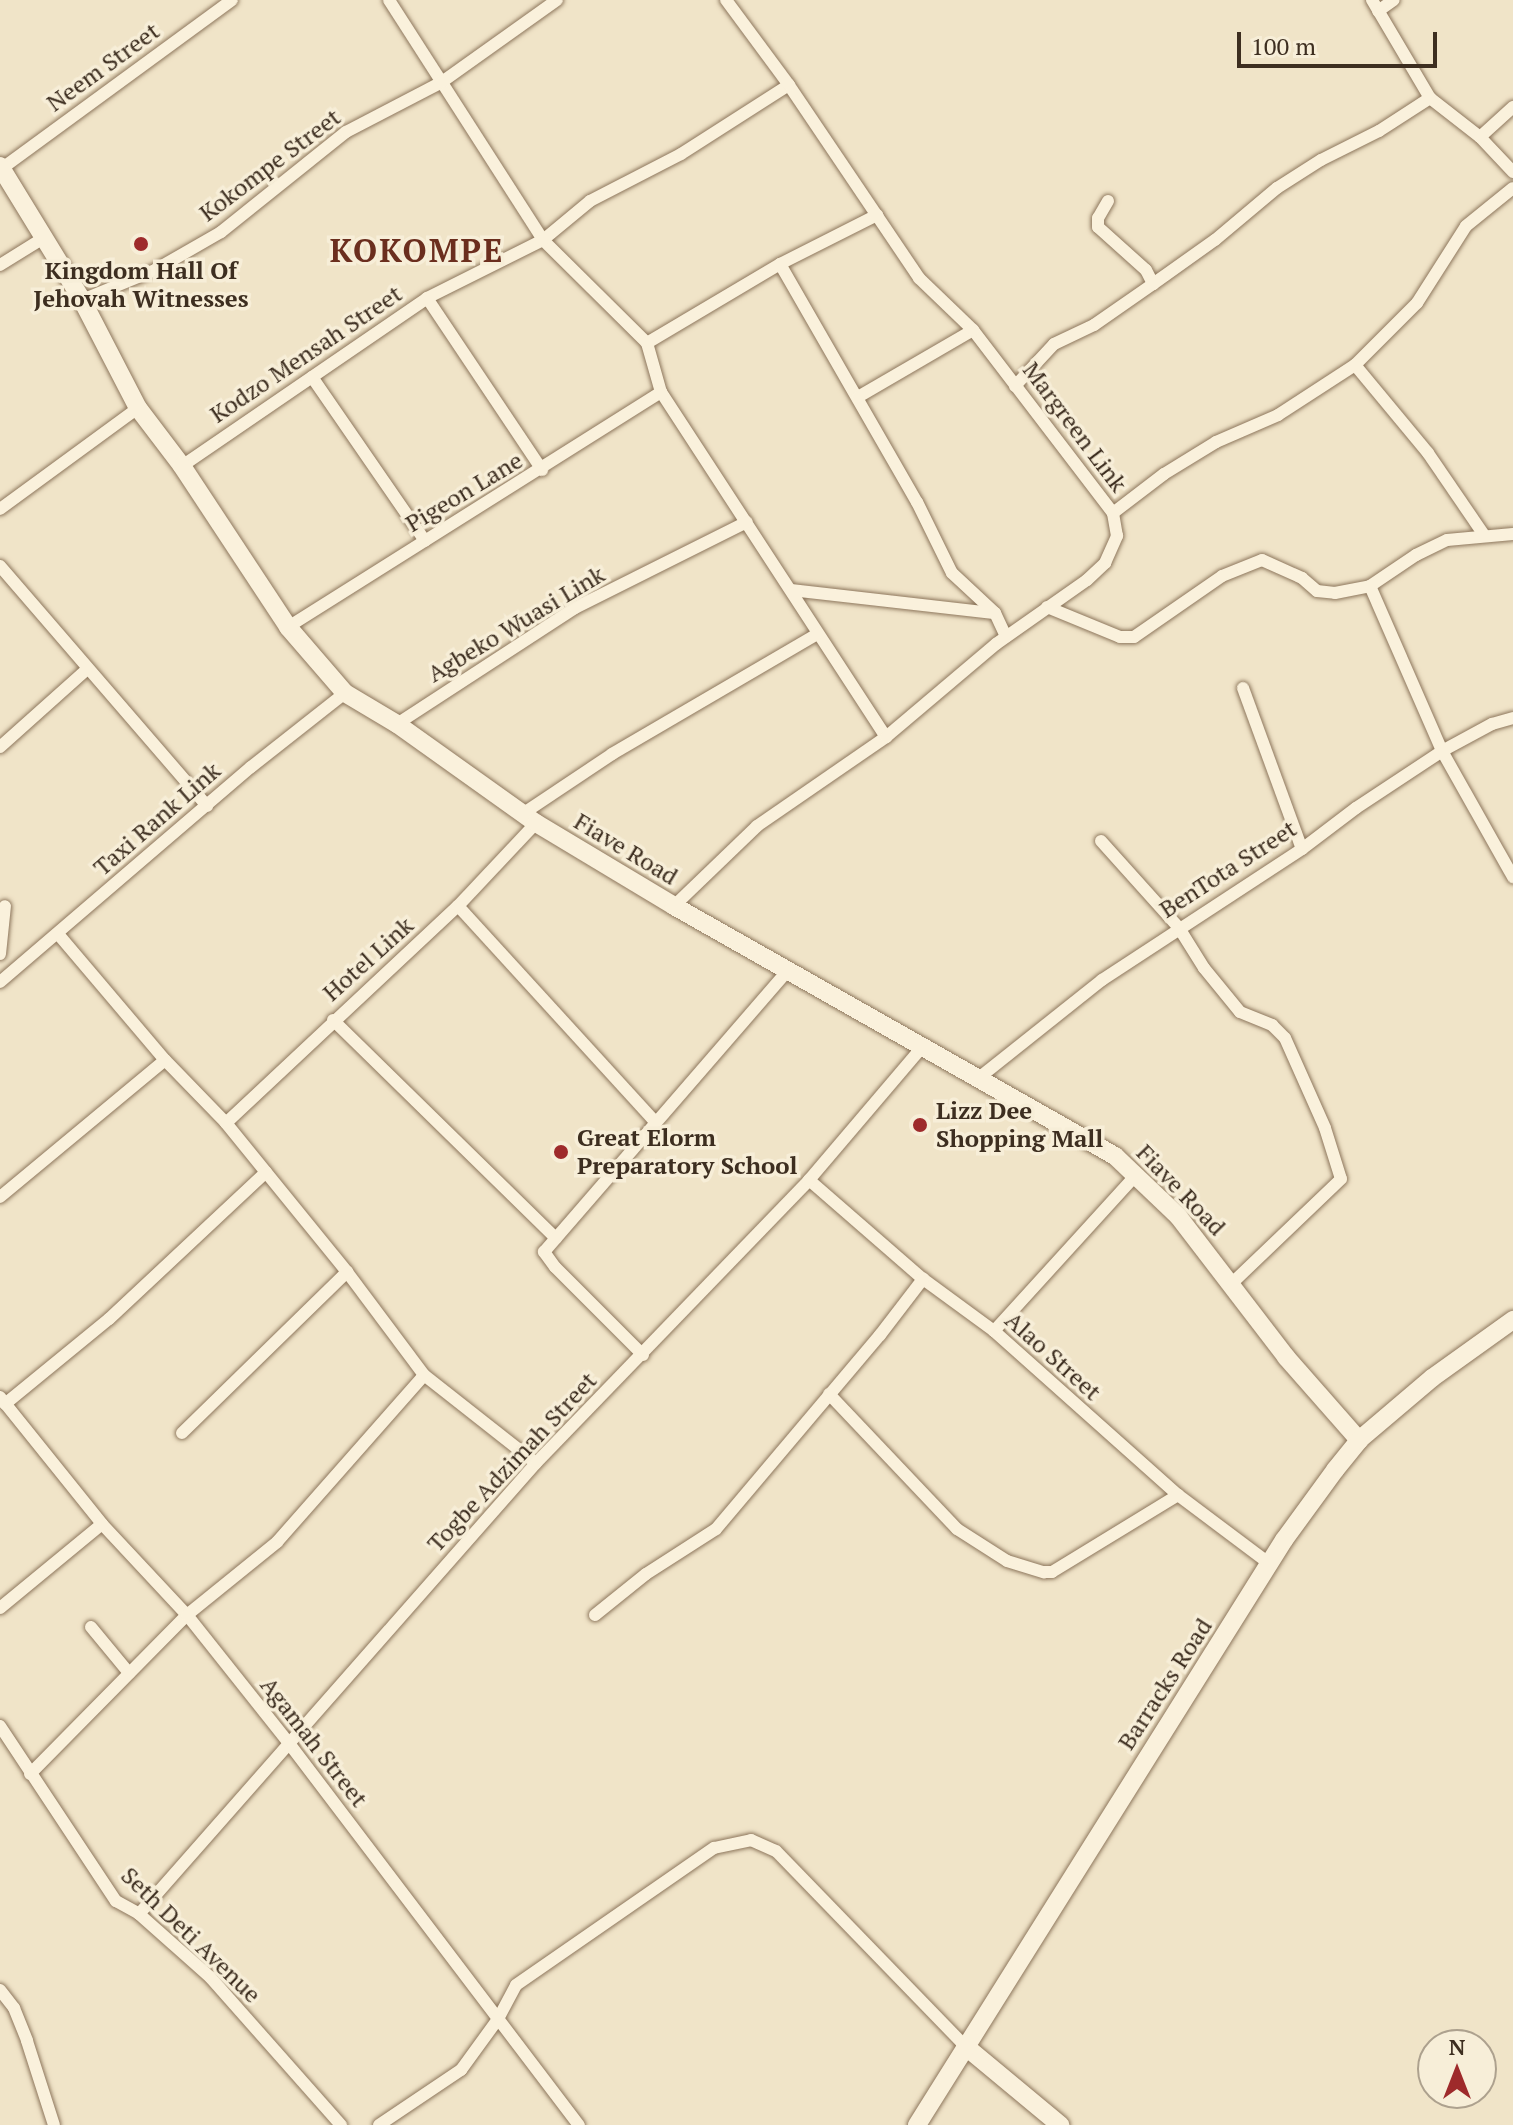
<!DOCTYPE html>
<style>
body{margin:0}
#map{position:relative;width:1513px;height:2125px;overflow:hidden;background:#f0e4c8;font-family:"PT Serif",serif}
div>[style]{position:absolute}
.roads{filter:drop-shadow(0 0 2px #8d765c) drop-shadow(0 0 2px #8d765c)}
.street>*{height:12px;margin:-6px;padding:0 6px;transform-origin:6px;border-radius:6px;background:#faf1dc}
.secondary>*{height:18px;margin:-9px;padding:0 9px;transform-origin:9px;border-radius:9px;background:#faf1dc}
.dots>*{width:22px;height:22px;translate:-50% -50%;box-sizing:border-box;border:4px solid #f7eed8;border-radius:50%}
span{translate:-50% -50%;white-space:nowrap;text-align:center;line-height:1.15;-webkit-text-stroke:7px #f7eed8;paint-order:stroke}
.street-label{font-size:24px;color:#3d2e20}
.poi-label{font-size:24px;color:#3d2e20;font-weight:700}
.left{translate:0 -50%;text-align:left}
.district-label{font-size:32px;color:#6b2e1e;font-weight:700;letter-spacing:2px}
.north{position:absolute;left:1417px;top:2029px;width:80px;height:80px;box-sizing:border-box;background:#f7eed8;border:2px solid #ada18e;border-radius:50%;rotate:0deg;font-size:22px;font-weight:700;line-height:32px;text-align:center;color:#3d2e20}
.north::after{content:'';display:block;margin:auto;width:28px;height:36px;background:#9e2a2b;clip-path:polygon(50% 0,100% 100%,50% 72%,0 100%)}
.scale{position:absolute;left:1237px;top:32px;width:200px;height:36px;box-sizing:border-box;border:4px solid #3d2e20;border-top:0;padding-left:10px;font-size:24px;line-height:28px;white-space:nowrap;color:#3d2e20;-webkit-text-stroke:6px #f7eed8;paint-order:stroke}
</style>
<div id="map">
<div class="roads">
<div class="street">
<i style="left:389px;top:0;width:285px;rotate:57.3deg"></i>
<i style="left:543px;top:240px;width:146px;rotate:44.7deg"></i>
<i style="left:647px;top:343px;width:51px;rotate:74.1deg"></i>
<i style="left:661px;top:392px;width:412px;rotate:56.9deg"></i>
<i style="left:1372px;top:0;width:114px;rotate:59.4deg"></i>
<i style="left:1430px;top:98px;width:63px;rotate:38deg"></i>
<i style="left:1480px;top:137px;width:48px;rotate:46.7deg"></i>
<i style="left:1378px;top:11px;width:19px;rotate:-35deg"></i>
<i style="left:1480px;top:137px;width:45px;rotate:-42.3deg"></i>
<i style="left:1px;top:169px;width:286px;rotate:-36.2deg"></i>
<i style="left:1108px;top:201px;width:20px;rotate:120deg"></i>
<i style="left:1098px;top:218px;width:9px;rotate:90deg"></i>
<i style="left:1098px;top:227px;width:64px;rotate:41.9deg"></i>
<i style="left:1146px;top:270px;width:16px;rotate:63deg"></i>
<i style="left:780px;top:264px;width:275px;rotate:60.1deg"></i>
<i style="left:917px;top:502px;width:79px;rotate:63.8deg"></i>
<i style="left:952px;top:573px;width:59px;rotate:42.9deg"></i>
<i style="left:995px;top:613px;width:26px;rotate:65deg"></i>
<i style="left:0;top:265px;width:49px;rotate:-31.8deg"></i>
<i style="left:427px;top:298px;width:207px;rotate:56.2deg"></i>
<i style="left:82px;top:300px;width:79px;rotate:-22.3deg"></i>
<i style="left:155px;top:270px;width:76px;rotate:-29.9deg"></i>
<i style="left:221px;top:232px;width:160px;rotate:-38.7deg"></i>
<i style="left:346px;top:132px;width:108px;rotate:-27.5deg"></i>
<i style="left:442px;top:82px;width:141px;rotate:-35.5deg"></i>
<i style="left:647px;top:343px;width:155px;rotate:-30.7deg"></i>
<i style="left:780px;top:264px;width:109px;rotate:-26.8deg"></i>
<i style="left:1355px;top:365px;width:114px;rotate:50.3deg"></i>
<i style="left:1428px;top:453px;width:99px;rotate:55.7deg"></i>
<i style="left:312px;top:377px;width:199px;rotate:55.4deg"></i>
<i style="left:1015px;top:386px;width:57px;rotate:-47.1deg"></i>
<i style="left:1054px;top:344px;width:44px;rotate:-25.4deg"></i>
<i style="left:1094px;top:325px;width:72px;rotate:-34.8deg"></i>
<i style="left:1153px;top:284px;width:76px;rotate:-35.4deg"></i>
<i style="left:1215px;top:240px;width:81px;rotate:-40deg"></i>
<i style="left:1277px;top:188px;width:52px;rotate:-32.5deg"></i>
<i style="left:1321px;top:160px;width:65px;rotate:-26.6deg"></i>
<i style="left:1379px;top:131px;width:61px;rotate:-32.9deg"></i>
<i style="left:858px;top:397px;width:133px;rotate:-30.2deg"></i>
<i style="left:182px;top:466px;width:297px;rotate:-34.4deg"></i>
<i style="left:427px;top:298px;width:130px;rotate:-26.6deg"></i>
<i style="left:543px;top:240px;width:61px;rotate:-39.7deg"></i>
<i style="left:590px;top:201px;width:102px;rotate:-27.3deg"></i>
<i style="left:681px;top:154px;width:128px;rotate:-32.6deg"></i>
<i style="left:0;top:509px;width:171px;rotate:-36.2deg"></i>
<i style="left:1113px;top:513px;width:64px;rotate:-37.4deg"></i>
<i style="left:1164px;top:474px;width:61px;rotate:-31.6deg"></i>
<i style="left:1216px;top:442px;width:68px;rotate:-23.5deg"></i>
<i style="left:1278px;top:415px;width:92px;rotate:-33deg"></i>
<i style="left:1355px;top:365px;width:88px;rotate:-45deg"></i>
<i style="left:1417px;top:303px;width:91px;rotate:-57.5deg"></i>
<i style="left:1466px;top:226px;width:60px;rotate:-39deg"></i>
<i style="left:0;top:566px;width:317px;rotate:49.2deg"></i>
<i style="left:1370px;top:586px;width:180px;rotate:66.4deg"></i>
<i style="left:1442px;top:751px;width:145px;rotate:60.6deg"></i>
<i style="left:791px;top:590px;width:204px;rotate:6.5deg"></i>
<i style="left:1047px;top:607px;width:79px;rotate:22.3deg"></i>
<i style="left:1120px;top:637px;width:14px"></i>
<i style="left:1134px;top:637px;width:107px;rotate:-34.7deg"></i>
<i style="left:1222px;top:576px;width:43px;rotate:-21.8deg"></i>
<i style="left:1262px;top:560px;width:44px;rotate:24.2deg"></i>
<i style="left:1302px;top:578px;width:20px;rotate:41deg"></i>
<i style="left:1317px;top:591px;width:18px;rotate:6deg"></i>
<i style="left:1335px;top:593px;width:36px;rotate:-11deg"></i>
<i style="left:1370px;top:586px;width:55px;rotate:-34deg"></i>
<i style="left:1416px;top:555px;width:34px;rotate:-26deg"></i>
<i style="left:1447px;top:540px;width:66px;rotate:-5.2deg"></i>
<i style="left:288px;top:627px;width:441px;rotate:-32.2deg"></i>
<i style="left:1243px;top:688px;width:171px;rotate:69.9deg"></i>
<i style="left:397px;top:724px;width:212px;rotate:-33.1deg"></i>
<i style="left:575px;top:608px;width:192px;rotate:-26.6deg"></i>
<i style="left:0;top:747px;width:115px;rotate:-41.8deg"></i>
<i style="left:524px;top:813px;width:106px;rotate:-33.8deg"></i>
<i style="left:612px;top:754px;width:238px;rotate:-30.3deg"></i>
<i style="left:1101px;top:841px;width:117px;rotate:48.1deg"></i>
<i style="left:1179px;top:928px;width:47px;rotate:58deg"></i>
<i style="left:1204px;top:968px;width:57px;rotate:50.7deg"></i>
<i style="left:1240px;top:1012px;width:35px;rotate:22deg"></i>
<i style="left:1272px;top:1025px;width:18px;rotate:45deg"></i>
<i style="left:1285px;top:1038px;width:98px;rotate:66deg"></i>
<i style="left:1325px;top:1128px;width:53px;rotate:72.6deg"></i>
<i style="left:1341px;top:1179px;width:151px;rotate:136.3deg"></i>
<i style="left:458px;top:906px;width:291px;rotate:47.6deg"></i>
<i style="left:674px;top:906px;width:115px;rotate:-43.9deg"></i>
<i style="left:757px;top:826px;width:157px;rotate:-34.6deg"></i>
<i style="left:886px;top:737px;width:144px;rotate:-40.2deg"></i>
<i style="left:996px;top:644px;width:111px;rotate:-35.1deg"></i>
<i style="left:1087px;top:580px;width:25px;rotate:-43deg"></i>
<i style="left:1105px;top:563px;width:30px;rotate:-66deg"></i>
<i style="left:1117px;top:536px;width:23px;rotate:-100deg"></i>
<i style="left:1113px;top:513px;width:230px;rotate:-127.4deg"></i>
<i style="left:973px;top:330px;width:75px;rotate:-136.1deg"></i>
<i style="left:919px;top:278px;width:233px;rotate:-124deg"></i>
<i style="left:789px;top:85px;width:106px;rotate:-126.5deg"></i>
<i style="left:58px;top:934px;width:165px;rotate:49.7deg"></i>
<i style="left:165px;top:1060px;width:88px;rotate:45.9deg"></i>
<i style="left:226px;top:1123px;width:192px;rotate:50.9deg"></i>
<i style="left:347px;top:1272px;width:129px;rotate:53.2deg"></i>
<i style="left:424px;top:1375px;width:142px;rotate:38.2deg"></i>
<i style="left:0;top:954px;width:48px;rotate:-84.1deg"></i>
<i style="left:0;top:982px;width:330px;rotate:-40.6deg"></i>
<i style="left:251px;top:767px;width:120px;rotate:-38.2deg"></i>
<i style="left:333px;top:1020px;width:312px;rotate:44.4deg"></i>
<i style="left:980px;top:1077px;width:156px;rotate:-38.5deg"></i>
<i style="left:1102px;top:980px;width:239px;rotate:-33.2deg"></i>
<i style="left:1302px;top:849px;width:68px;rotate:-37.2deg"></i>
<i style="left:1356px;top:808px;width:103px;rotate:-33.5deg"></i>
<i style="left:1442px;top:751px;width:57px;rotate:-28.4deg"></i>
<i style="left:1492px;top:724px;width:22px;rotate:-16deg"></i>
<i style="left:226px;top:1123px;width:318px;rotate:-43.1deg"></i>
<i style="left:458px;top:906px;width:114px;rotate:-46.8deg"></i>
<i style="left:809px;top:1180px;width:151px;rotate:41deg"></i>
<i style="left:923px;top:1279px;width:88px;rotate:36.2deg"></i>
<i style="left:994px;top:1331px;width:246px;rotate:41.7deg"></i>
<i style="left:1178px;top:1495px;width:115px;rotate:36.9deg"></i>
<i style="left:0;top:1197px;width:214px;rotate:-39.7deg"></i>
<i style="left:994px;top:1331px;width:212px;rotate:-47.7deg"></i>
<i style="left:643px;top:1355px;width:124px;rotate:-135deg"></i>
<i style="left:555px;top:1267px;width:19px;rotate:-126deg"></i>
<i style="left:544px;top:1252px;width:371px;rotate:-49.1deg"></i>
<i style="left:829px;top:1394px;width:186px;rotate:46.5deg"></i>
<i style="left:957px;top:1529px;width:59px;rotate:32.6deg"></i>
<i style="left:1007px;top:1561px;width:39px;rotate:17deg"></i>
<i style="left:1044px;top:1572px;width:8px"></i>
<i style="left:1052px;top:1572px;width:148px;rotate:-31.4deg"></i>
<i style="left:0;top:1397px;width:163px;rotate:51.2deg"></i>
<i style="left:102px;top:1524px;width:125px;rotate:47deg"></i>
<i style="left:187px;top:1615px;width:162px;rotate:51.5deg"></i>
<i style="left:288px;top:1742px;width:481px;rotate:52.8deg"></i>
<i style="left:5px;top:1404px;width:134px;rotate:-39.3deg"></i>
<i style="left:109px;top:1319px;width:215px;rotate:-43.1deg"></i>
<i style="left:182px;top:1433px;width:231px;rotate:-44.3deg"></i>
<i style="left:0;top:1608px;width:132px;rotate:-39.5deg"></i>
<i style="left:595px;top:1615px;width:65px;rotate:-38.8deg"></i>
<i style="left:646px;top:1574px;width:83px;rotate:-32.7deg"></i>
<i style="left:716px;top:1529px;width:254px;rotate:-49.8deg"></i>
<i style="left:880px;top:1335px;width:71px;rotate:-52.5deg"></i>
<i style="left:91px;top:1627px;width:60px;rotate:50.4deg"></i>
<i style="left:0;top:1726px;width:210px;rotate:56.5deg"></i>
<i style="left:116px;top:1901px;width:26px;rotate:29deg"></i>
<i style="left:139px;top:1914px;width:95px;rotate:41.6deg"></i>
<i style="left:210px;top:1977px;width:198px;rotate:48.5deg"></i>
<i style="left:30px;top:1774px;width:223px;rotate:-45.4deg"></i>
<i style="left:187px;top:1615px;width:116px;rotate:-39deg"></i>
<i style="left:277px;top:1542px;width:222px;rotate:-48.6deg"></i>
<i style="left:139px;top:1914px;width:601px;rotate:-48.64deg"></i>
<i style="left:536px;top:1463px;width:393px;rotate:-46deg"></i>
<i style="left:809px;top:1180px;width:176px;rotate:-49.6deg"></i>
<i style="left:0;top:1990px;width:23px;rotate:52deg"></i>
<i style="left:14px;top:2008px;width:35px;rotate:68deg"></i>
<i style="left:27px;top:2041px;width:88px;rotate:72.2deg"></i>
<i style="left:379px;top:2125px;width:99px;rotate:-33.9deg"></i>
<i style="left:461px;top:2070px;width:63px;rotate:-54deg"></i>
<i style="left:498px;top:2019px;width:38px;rotate:-62deg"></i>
<i style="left:516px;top:1985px;width:241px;rotate:-34.7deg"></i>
<i style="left:714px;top:1848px;width:38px;rotate:-12deg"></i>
<i style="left:751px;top:1840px;width:27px;rotate:24deg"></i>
<i style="left:776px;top:1851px;width:272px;rotate:45.9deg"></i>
</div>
<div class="secondary">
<i style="left:0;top:166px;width:157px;rotate:58.5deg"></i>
<i style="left:82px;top:300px;width:122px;rotate:62.6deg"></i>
<i style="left:138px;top:408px;width:73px;rotate:52.8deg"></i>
<i style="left:182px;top:466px;width:193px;rotate:56.6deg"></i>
<i style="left:288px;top:627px;width:87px;rotate:49.2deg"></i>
<i style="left:345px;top:693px;width:61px;rotate:30.8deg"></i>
<i style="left:397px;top:724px;width:171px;rotate:35.5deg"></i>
<i style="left:536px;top:823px;width:161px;rotate:31deg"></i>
<i style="left:674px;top:906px;width:507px;rotate:29.55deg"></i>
<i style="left:1115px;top:1156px;width:87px;rotate:43.6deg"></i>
<i style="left:1178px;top:1216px;width:178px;rotate:52.5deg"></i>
<i style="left:1286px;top:1357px;width:111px;rotate:48.7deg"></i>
<i style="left:965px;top:2046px;width:124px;rotate:39.7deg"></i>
<i style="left:917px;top:2125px;width:691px;rotate:-57.9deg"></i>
<i style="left:1284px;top:1540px;width:87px;rotate:-53.9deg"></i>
<i style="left:1335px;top:1470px;width:38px;rotate:-51deg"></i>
<i style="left:1359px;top:1440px;width:96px;rotate:-40.3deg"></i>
<i style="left:1432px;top:1378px;width:100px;rotate:-35.6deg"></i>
</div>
</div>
<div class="dots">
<i style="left:141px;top:244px;background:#9e2a2b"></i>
<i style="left:920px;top:1125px;background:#9e2a2b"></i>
<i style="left:561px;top:1152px;background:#9e2a2b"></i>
</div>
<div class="street-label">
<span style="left:103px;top:67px;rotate:-36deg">Neem Street</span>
<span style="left:270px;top:165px;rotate:-37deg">Kokompe Street</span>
<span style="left:306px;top:354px;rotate:-34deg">Kodzo Mensah Street</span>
<span style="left:1075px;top:427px;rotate:53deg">Margreen Link</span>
<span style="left:464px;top:492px;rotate:-31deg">Pigeon Lane</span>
<span style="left:516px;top:624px;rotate:-31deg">Agbeko Wuasi Link</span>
<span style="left:157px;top:819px;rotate:-41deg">Taxi Rank Link</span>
<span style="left:626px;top:849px;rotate:31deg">Fiave Road</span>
<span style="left:1228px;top:869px;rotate:-33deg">BenTota Street</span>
<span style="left:368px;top:959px;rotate:-42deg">Hotel Link</span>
<span style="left:1181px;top:1190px;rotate:46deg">Fiave Road</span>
<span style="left:1053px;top:1356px;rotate:42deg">Alao Street</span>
<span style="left:512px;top:1462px;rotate:-47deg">Togbe Adzimah Street</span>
<span style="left:1165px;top:1684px;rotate:-57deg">Barracks Road</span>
<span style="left:314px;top:1742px;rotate:52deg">Agamah Street</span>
<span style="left:191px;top:1935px;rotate:44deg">Seth Deti Avenue</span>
</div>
<div class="poi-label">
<span style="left:141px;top:285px">Kingdom Hall Of<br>Jehovah Witnesses</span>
<span class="left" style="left:936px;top:1125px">Lizz Dee<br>Shopping Mall</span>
<span class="left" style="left:577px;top:1152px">Great Elorm<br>Preparatory School</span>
</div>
<div class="district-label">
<span style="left:417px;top:250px">KOKOMPE</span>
</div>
<div class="north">N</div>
<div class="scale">100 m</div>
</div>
